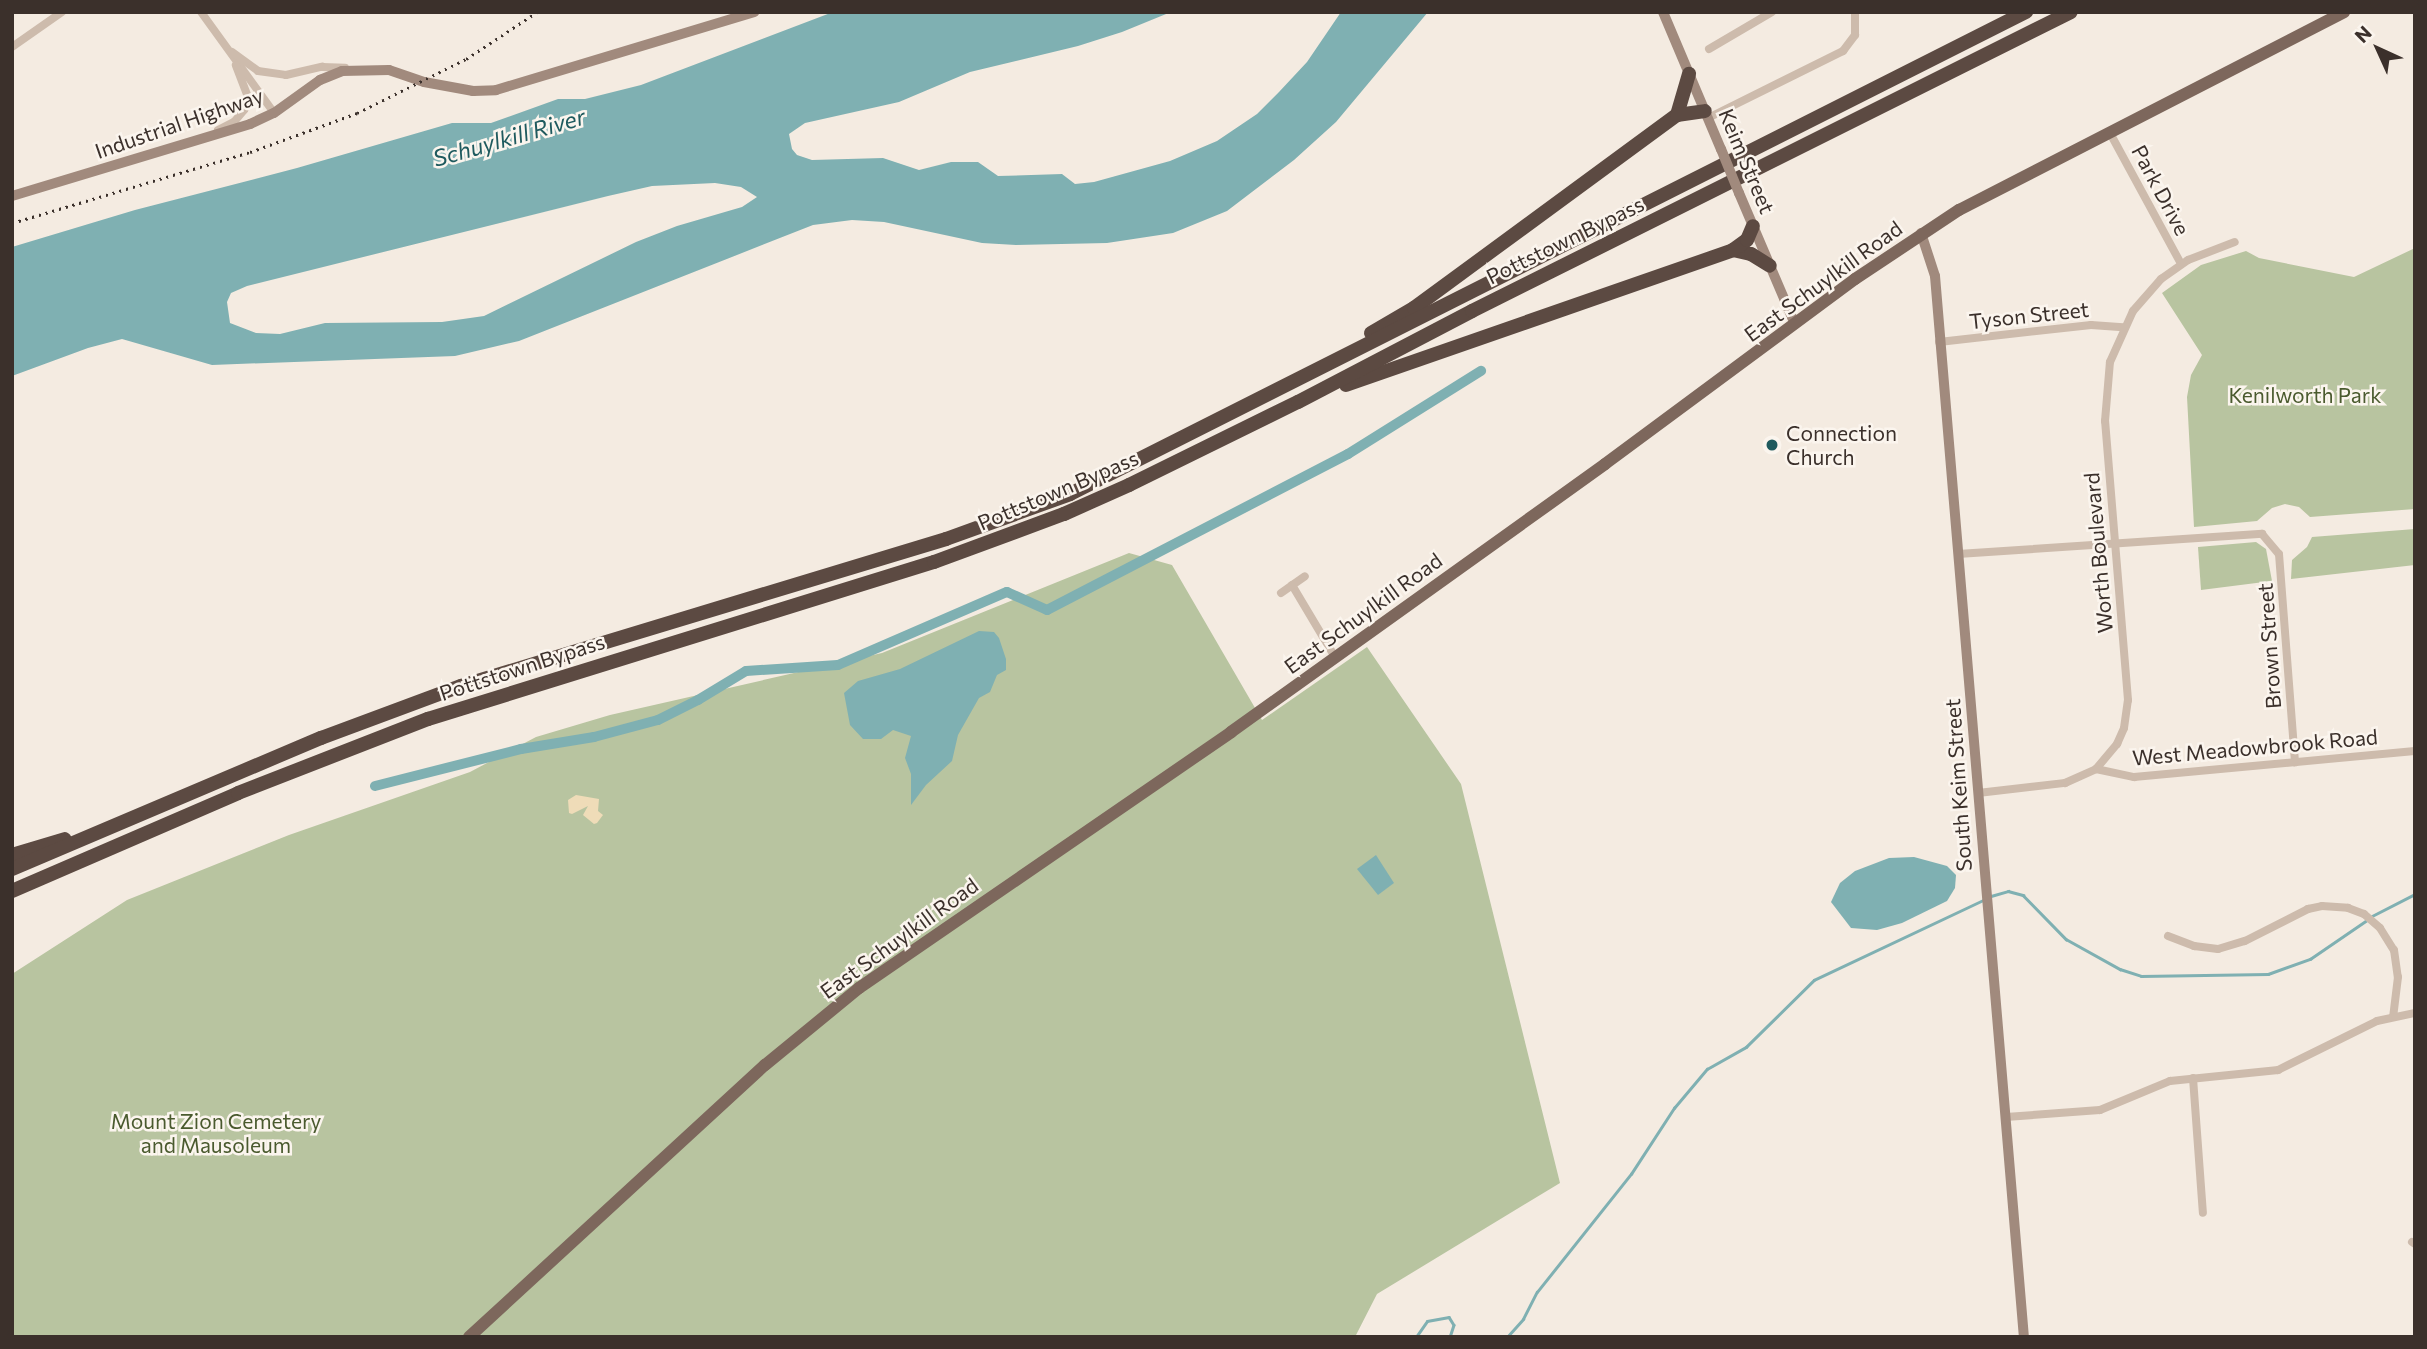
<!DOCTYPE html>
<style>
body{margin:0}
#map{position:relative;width:2427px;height:1349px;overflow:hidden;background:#f4ebe1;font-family:Commissioner,sans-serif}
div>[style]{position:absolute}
.green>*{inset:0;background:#b8c4a0}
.sand>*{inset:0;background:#efdcb8}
.water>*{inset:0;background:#7fb0b2}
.stream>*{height:2.5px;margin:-1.25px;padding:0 1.25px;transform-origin:1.25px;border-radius:1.25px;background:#7fb0b2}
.canal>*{height:10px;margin:-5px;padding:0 5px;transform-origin:5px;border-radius:5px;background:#7fb0b2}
.street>*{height:8px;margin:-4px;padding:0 4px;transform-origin:4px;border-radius:4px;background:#cdbbac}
.secondary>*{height:10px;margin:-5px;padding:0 5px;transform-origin:5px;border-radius:5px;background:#a18a7d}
.primary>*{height:12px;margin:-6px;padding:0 6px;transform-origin:6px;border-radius:6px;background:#7d675c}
.highway>*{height:14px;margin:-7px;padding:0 7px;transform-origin:7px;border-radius:7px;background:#5c4a42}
.rail>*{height:2.5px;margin-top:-1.25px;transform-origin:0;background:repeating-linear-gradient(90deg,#3b302b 0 2px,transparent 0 7px)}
.secondary-bridge>*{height:10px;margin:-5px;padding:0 5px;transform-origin:5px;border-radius:5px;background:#a18a7d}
.dots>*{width:19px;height:19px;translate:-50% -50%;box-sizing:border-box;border:4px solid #fbf5ee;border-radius:50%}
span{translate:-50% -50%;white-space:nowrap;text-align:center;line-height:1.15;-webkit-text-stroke:5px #fbf5ee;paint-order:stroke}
.street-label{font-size:21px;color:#3b302b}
.park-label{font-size:21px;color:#4a5a2e}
.poi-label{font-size:21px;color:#3b302b}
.left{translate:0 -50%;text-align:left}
.water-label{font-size:23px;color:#1f5a5e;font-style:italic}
.frame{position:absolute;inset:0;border:14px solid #3b302b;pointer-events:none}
.north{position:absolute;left:2343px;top:14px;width:70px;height:70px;-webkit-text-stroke:5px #fbf5ee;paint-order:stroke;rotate:315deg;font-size:19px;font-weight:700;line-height:28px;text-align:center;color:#3b302b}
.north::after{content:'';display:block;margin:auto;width:24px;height:32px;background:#3b302b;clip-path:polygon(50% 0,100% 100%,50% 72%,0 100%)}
</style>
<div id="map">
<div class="green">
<i style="clip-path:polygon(2415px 248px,2415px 509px,2310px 517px,2299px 507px,2285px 504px,2272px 508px,2257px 521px,2194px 527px,2187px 397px,2191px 375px,2202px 355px,2162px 293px,2201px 265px,2246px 251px,2259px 258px,2354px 277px)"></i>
<i style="clip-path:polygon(2415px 529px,2415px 565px,2291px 579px,2292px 560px,2307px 547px,2312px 537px)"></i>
<i style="clip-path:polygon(2256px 542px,2266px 549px,2272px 581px,2201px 590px,2198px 547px)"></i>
<i style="clip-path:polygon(1129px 553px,1172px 565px,1262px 720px,1367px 647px,1461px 784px,1560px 1183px,1377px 1294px,1355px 1337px,12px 1337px,12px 974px,127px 900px,289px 835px,470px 772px,536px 737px,610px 715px,882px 653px)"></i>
</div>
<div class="sand">
<i style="clip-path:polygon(576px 795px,599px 799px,598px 811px,603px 815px,597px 823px,594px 824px,583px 815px,588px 806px,572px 814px,569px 813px,568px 800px)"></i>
</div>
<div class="water">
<i style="clip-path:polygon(evenodd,833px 12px,1171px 12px,1122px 32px,1078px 46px,970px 72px,899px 102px,805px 123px,789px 134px,792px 149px,797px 155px,812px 160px,883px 158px,919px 170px,951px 162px,978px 162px,998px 176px,1062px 174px,1075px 184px,1094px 182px,1170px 161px,1217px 141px,1257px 114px,1279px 92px,1307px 62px,1341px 12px,1428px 12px,1336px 122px,1294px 160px,1227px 211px,1173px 233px,1107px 243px,1016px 245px,982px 243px,884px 222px,852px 220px,813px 225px,519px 341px,455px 356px,212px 365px,122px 339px,88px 348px,12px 376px,12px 247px,135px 210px,297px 168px,452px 123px,491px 123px,558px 99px,585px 99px,641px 85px,833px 12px,715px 183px,741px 187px,757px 197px,742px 207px,677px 226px,636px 242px,484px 316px,442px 322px,325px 323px,280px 334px,256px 333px,230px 323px,227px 302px,231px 293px,247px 286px,608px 196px,652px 186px,715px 183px)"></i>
<i style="clip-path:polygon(979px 631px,994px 632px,999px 638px,1006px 659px,1006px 670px,997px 675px,990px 692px,979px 698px,958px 735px,952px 761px,926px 785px,911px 805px,911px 774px,905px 758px,911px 736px,893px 730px,881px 739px,863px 739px,850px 725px,844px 693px,858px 681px,900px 669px)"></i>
<i style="clip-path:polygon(1376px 855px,1394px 883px,1378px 895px,1357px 869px)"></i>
<i style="clip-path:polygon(1914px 857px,1947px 866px,1956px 875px,1955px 888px,1947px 901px,1902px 923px,1877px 930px,1851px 928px,1831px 902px,1840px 883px,1855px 871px,1889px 858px)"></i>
</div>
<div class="stream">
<i style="left:1991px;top:896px;width:18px;rotate:-16deg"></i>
<i style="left:2008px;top:891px;width:16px;rotate:15deg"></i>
<i style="left:2023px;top:895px;width:62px;rotate:45.7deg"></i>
<i style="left:2066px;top:939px;width:62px;rotate:29.1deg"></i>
<i style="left:2120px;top:969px;width:22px;rotate:18deg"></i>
<i style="left:2141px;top:976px;width:127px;rotate:-0.9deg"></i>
<i style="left:2268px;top:974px;width:45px;rotate:-19.7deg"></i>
<i style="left:2310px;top:959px;width:69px;rotate:-34.4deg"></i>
<i style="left:2372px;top:916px;width:48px;rotate:-27.1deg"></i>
<i style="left:1416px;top:1337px;width:19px;rotate:-55deg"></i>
<i style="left:1427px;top:1321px;width:22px;rotate:-10deg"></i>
<i style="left:1449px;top:1317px;width:9px;rotate:58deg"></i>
<i style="left:1454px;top:1325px;width:13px;rotate:108deg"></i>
<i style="left:1507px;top:1337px;width:24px;rotate:-48deg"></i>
<i style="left:1523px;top:1319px;width:30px;rotate:-63deg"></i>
<i style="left:1537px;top:1292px;width:151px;rotate:-51.5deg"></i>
<i style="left:1631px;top:1174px;width:79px;rotate:-56.9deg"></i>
<i style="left:1674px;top:1108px;width:51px;rotate:-49.8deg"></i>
<i style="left:1707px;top:1069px;width:45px;rotate:-29.4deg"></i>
<i style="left:1746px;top:1047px;width:95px;rotate:-44.6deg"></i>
<i style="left:1814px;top:980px;width:189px;rotate:-25.3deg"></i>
</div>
<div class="canal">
<i style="left:375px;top:786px;width:151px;rotate:-14.2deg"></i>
<i style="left:521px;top:749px;width:74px;rotate:-9.3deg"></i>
<i style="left:594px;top:737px;width:66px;rotate:-14.9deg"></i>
<i style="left:658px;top:720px;width:45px;rotate:-26.6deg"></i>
<i style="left:698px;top:700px;width:56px;rotate:-31.1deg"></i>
<i style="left:746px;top:671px;width:92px;rotate:-3.7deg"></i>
<i style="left:838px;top:665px;width:184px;rotate:-23.4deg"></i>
<i style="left:1007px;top:592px;width:44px;rotate:24.2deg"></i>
<i style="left:1047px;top:610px;width:339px;rotate:-27.4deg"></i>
<i style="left:1348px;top:454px;width:157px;rotate:-32deg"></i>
</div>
<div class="street">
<i style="left:201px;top:12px;width:125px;rotate:54.1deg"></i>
<i style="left:12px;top:47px;width:61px;rotate:-35deg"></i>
<i style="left:1709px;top:49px;width:73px;rotate:-30.4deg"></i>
<i style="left:232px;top:52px;width:32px;rotate:36deg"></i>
<i style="left:258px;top:71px;width:28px;rotate:8deg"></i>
<i style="left:286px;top:75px;width:37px;rotate:-13deg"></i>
<i style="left:322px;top:67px;width:23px;rotate:2deg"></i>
<i style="left:1708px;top:118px;width:151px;rotate:-26.4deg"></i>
<i style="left:1843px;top:51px;width:20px;rotate:-53deg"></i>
<i style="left:1855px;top:35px;width:23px;rotate:-90deg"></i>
<i style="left:218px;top:130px;width:18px;rotate:-27deg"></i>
<i style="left:234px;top:122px;width:16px;rotate:-50deg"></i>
<i style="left:244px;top:110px;width:14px;rotate:-73deg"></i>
<i style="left:248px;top:97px;width:34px;rotate:-111deg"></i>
<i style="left:2110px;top:133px;width:149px;rotate:61.5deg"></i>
<i style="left:1939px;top:342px;width:153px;rotate:-6.4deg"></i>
<i style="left:2091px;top:325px;width:32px;rotate:4deg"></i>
<i style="left:1958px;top:554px;width:305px;rotate:-3.8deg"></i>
<i style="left:2262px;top:534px;width:26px;rotate:50deg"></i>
<i style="left:2279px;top:554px;width:209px;rotate:85.6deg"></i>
<i style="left:1292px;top:585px;width:84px;rotate:59.2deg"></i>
<i style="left:1281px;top:593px;width:29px;rotate:-35deg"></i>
<i style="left:2096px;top:769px;width:33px;rotate:-50deg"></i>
<i style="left:2117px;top:744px;width:17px;rotate:-66deg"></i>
<i style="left:2124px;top:728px;width:28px;rotate:-82deg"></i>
<i style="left:2128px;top:700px;width:280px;rotate:-94.7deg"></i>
<i style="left:2105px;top:421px;width:59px;rotate:-85.2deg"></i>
<i style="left:2110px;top:362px;width:56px;rotate:-65.7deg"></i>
<i style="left:2133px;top:311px;width:43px;rotate:-48.8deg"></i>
<i style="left:2161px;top:279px;width:33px;rotate:-35deg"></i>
<i style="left:2188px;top:260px;width:50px;rotate:-21deg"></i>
<i style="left:1978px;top:793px;width:88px;rotate:-6.6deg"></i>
<i style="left:2065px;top:783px;width:34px;rotate:-24deg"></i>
<i style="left:2096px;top:769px;width:39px;rotate:12deg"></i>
<i style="left:2134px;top:777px;width:282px;rotate:-5.3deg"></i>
<i style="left:2168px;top:936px;width:28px;rotate:21deg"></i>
<i style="left:2194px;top:946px;width:24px;rotate:7deg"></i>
<i style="left:2218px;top:949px;width:28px;rotate:-17deg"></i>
<i style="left:2245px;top:941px;width:71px;rotate:-26.9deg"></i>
<i style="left:2308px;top:909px;width:14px;rotate:-12deg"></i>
<i style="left:2322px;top:906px;width:26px;rotate:4deg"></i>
<i style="left:2348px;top:908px;width:17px;rotate:21deg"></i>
<i style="left:2364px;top:914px;width:21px;rotate:41deg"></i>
<i style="left:2380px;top:928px;width:26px;rotate:58deg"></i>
<i style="left:2394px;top:950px;width:27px;rotate:82deg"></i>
<i style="left:2398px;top:977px;width:38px;rotate:97deg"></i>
<i style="left:2193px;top:1078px;width:135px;rotate:85.8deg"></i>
<i style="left:2006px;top:1117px;width:94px;rotate:-4.3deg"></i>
<i style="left:2100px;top:1110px;width:76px;rotate:-22.5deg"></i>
<i style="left:2170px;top:1081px;width:109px;rotate:-5.8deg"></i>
<i style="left:2278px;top:1070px;width:110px;rotate:-26.3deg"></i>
<i style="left:2377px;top:1021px;width:39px;rotate:-12deg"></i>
<i style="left:2412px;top:1242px;width:4px;rotate:34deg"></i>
</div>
<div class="secondary">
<i style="left:1663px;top:12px;width:149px;rotate:67.1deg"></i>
<i style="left:1739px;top:193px;width:142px;rotate:66.9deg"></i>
<i style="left:12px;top:196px;width:249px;rotate:-16.8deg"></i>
<i style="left:250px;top:124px;width:26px;rotate:-25deg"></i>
<i style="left:274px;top:113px;width:57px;rotate:-35.7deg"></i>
<i style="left:320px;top:80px;width:24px;rotate:-22deg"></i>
<i style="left:342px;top:71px;width:47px;rotate:-1.2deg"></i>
<i style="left:389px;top:70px;width:37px;rotate:19deg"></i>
<i style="left:424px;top:82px;width:50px;rotate:10.4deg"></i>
<i style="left:473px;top:91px;width:23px;rotate:-2deg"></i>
<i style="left:496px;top:90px;width:270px;rotate:-16.8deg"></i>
<i style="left:1921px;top:233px;width:45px;rotate:72deg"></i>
<i style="left:1935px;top:276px;width:1065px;rotate:85.21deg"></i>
</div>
<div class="primary">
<i style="left:469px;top:1337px;width:402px;rotate:-42.6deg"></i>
<i style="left:765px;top:1065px;width:122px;rotate:-39.3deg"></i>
<i style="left:859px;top:988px;width:452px;rotate:-34.5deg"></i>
<i style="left:1231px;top:732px;width:460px;rotate:-35.6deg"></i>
<i style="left:1605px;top:464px;width:311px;rotate:-36.5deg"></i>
<i style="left:1855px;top:279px;width:125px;rotate:-33.6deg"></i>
<i style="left:1959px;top:210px;width:433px;rotate:-27.2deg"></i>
</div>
<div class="highway">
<i style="left:1677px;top:115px;width:43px;rotate:-73.7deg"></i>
<i style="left:1733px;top:250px;width:18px;rotate:13deg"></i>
<i style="left:1751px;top:254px;width:22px;rotate:32deg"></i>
<i style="left:1371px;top:333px;width:50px;rotate:-30.2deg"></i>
<i style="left:1414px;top:308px;width:326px;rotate:-36.3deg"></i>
<i style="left:1677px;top:115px;width:28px;rotate:-8deg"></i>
<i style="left:1346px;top:385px;width:410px;rotate:-19.2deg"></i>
<i style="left:1733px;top:250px;width:17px;rotate:-36deg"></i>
<i style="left:1747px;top:240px;width:15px;rotate:-67deg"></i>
<i style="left:12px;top:855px;width:55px;rotate:-16.8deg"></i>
<i style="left:12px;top:869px;width:336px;rotate:-23deg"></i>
<i style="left:321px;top:738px;width:149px;rotate:-20.4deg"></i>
<i style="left:461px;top:686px;width:507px;rotate:-16.86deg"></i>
<i style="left:946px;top:539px;width:132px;rotate:-19.9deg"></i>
<i style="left:1070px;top:494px;width:1071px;rotate:-26.76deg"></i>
<i style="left:12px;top:891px;width:246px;rotate:-23.4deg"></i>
<i style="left:238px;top:793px;width:204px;rotate:-21.3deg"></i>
<i style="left:428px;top:719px;width:530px;rotate:-17.24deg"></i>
<i style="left:934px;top:562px;width:139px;rotate:-20.3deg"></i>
<i style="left:1064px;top:514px;width:71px;rotate:-24deg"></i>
<i style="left:1129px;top:485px;width:188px;rotate:-26.2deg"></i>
<i style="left:1298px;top:402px;width:196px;rotate:-27.6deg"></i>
<i style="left:1472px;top:311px;width:669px;rotate:-26.53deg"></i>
</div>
<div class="rail">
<i style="left:12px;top:223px;width:248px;rotate:-16.6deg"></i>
<i style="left:250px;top:152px;width:114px;rotate:-20deg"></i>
<i style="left:357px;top:113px;width:122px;rotate:-26.4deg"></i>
<i style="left:466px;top:59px;width:85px;rotate:-33.5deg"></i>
</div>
<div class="secondary-bridge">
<i style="left:1721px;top:149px;width:48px;rotate:67.8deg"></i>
</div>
<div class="dots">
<i style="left:1772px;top:445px;background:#1f5a5e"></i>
</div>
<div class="street-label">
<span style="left:179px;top:123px;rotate:-19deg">Industrial Highway</span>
<span style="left:1747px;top:161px;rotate:67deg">Keim Street</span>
<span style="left:2161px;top:190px;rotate:62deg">Park Drive</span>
<span style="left:1565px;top:240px;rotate:-26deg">Pottstown Bypass</span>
<span style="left:1823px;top:281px;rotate:-36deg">East Schuylkill Road</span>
<span style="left:2029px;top:315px;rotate:-6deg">Tyson Street</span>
<span style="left:1058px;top:490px;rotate:-23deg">Pottstown Bypass</span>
<span style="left:2098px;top:553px;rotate:-95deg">Worth Boulevard</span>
<span style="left:1363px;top:613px;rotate:-36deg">East Schuylkill Road</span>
<span style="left:2269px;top:646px;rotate:-94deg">Brown Street</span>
<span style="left:522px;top:667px;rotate:-18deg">Pottstown Bypass</span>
<span style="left:2255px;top:747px;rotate:-5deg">West Meadowbrook Road</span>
<span style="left:1958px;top:785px;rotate:-94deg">South Keim Street</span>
<span style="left:899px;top:938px;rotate:-36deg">East Schuylkill Road</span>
</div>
<div class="park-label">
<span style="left:2305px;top:395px">Kenilworth Park</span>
<span style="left:216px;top:1133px">Mount Zion Cemetery<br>and Mausoleum</span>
</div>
<div class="poi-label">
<span class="left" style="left:1786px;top:445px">Connection<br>Church</span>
</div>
<div class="water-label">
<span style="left:509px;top:137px;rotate:-16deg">Schuylkill River</span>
</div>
<div class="frame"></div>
<div class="north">N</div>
</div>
